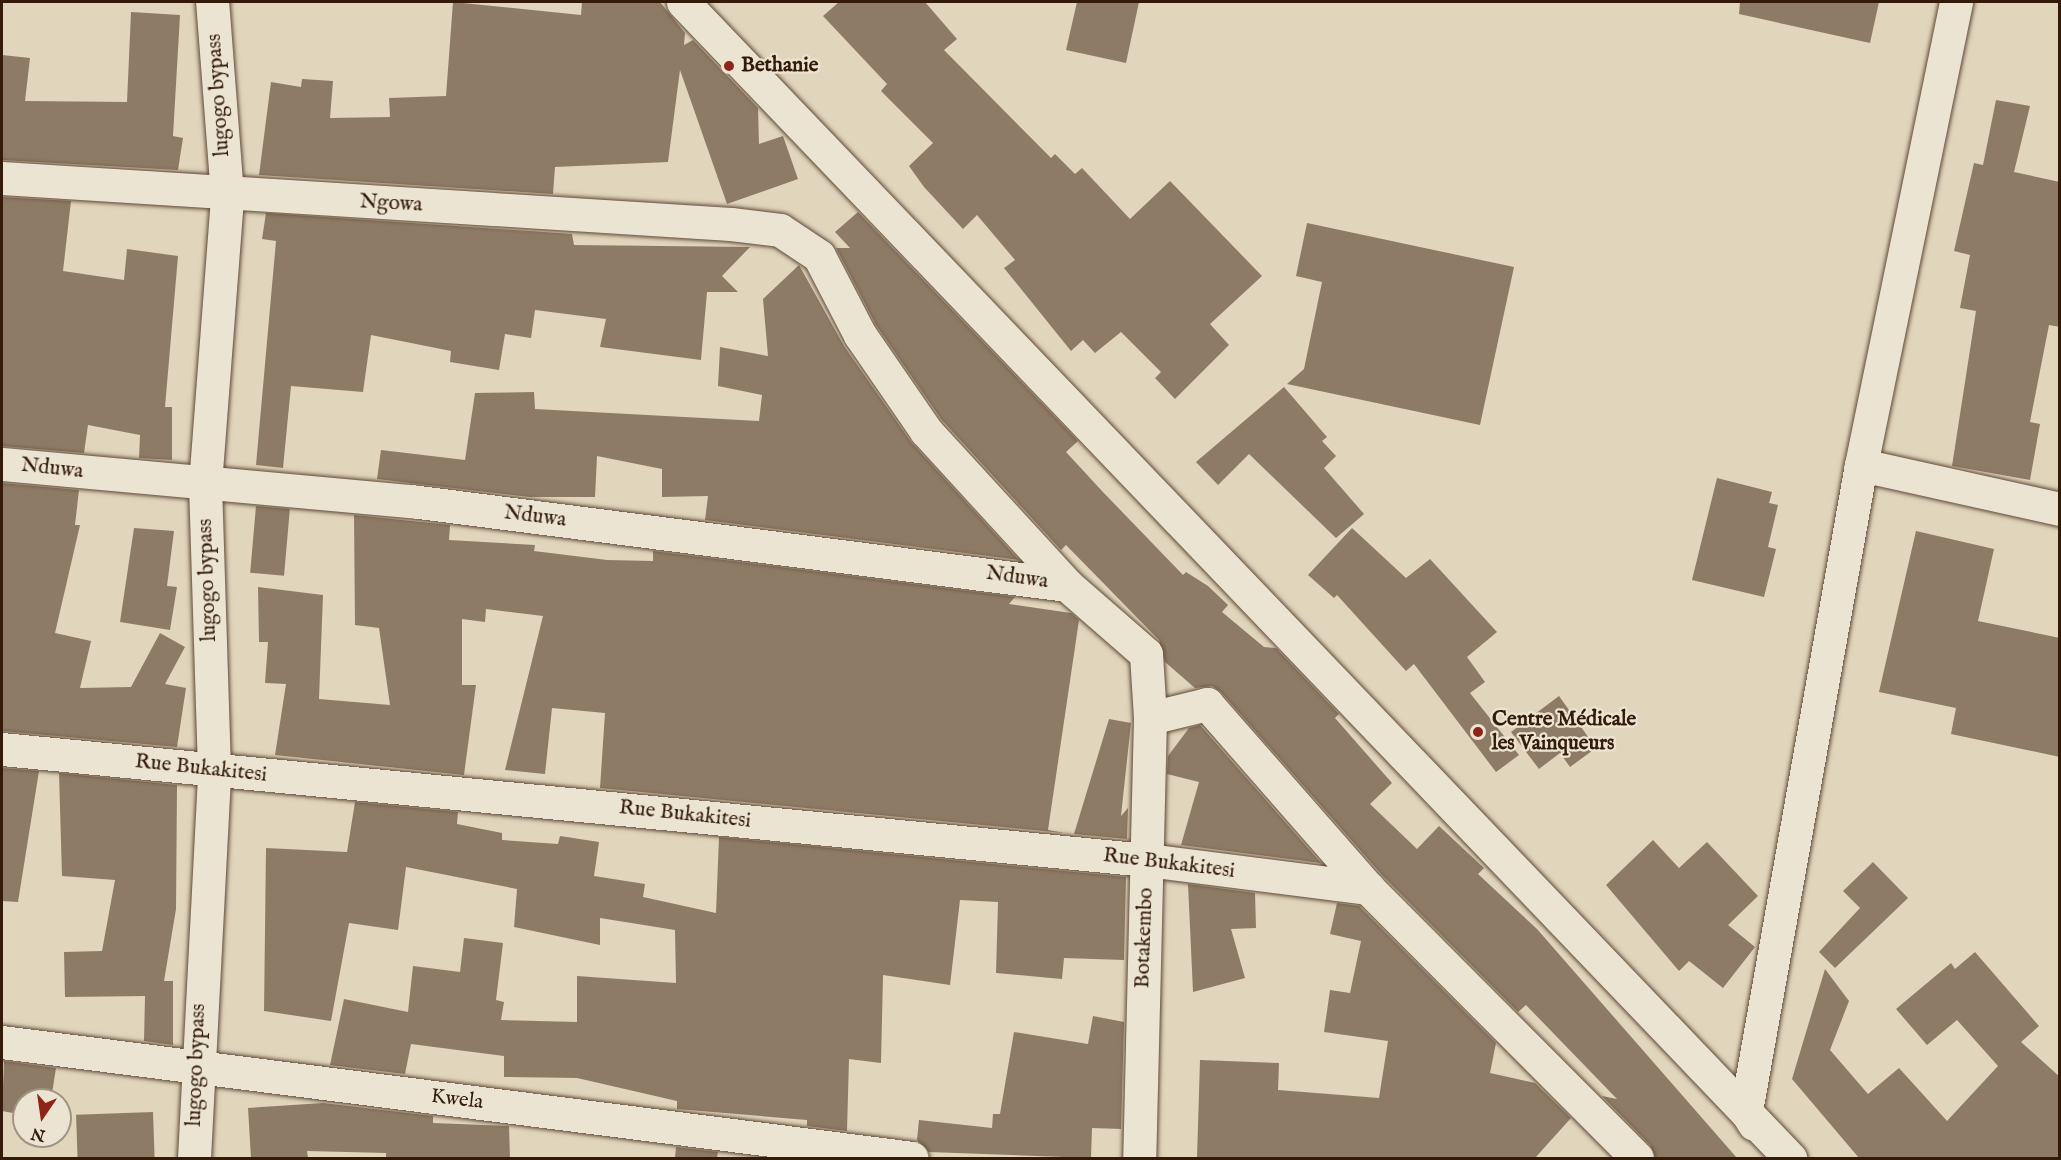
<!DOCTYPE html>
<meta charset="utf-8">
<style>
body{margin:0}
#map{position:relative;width:2061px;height:1160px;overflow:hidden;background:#e1d5bc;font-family:"IM FELL English",serif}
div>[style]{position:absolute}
.building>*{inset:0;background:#8e7b66;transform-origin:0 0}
.roads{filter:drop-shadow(0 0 2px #5f4936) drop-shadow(0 0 2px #5f4936)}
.minor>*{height:33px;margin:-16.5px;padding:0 16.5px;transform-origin:16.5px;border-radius:16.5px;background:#ece4d3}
.dots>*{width:16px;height:16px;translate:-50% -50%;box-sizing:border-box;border:3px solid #ece4d3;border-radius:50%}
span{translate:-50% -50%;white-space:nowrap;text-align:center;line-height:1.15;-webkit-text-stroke:4.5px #ece4d3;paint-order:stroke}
.poi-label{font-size:21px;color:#341a09;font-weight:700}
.left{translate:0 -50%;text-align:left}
.street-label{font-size:21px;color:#341a09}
.frame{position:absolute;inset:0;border:3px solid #341a09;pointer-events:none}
.north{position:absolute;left:12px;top:1088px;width:60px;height:60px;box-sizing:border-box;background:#ece4d3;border:2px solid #a29382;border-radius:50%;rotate:193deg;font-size:16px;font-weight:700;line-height:24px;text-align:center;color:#341a09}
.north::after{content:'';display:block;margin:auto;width:21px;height:27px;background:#8f2418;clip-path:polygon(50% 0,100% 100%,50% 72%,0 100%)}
</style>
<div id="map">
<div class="building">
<i style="clip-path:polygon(453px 2px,581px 15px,582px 2px,660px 2px,685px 33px,684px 45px,693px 40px,758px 108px,759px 144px,783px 136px,798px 179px,727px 204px,680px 70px,668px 162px,555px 167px,553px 194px,259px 175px,271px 82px,301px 87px,302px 79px,333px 81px,330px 118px,390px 117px,389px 98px,446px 96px)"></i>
<i style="clip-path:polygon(839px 2px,925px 2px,957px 39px,944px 50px,1051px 158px,1055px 154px,1075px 174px,1082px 168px,1130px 219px,1170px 181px,1262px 276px,1210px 324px,1229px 345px,1175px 399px,1155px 378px,1161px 372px,1121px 332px,1095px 353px,1083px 340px,1071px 351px,1004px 268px,1015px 260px,977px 215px,963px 229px,924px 187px,909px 166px,933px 143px,881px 91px,887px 84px,823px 16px)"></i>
<i style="clip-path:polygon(1077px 2px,1139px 2px,1126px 63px,1066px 50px)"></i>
<i style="clip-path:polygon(1740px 2px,1879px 2px,1870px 43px,1739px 14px)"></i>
<i style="clip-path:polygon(131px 12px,180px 15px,173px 136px,183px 138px,178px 170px,2px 160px,2px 55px,30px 58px,25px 101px,127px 102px)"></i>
<i style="clip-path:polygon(1996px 100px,2030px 106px,2014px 172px,2060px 182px,2060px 327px,2049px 325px,2030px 422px,2040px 424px,2030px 480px,1952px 466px,1976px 311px,1960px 308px,1970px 255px,1954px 251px,1974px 163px,1983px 165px)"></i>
<i style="clip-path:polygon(2px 197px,71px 201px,63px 271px,124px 280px,127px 249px,178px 256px,165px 407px,172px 407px,172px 460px,139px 458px,140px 435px,88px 425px,84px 453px,2px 446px)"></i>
<i style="clip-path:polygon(858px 212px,1078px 441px,1066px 452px,1102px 491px,1183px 575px,1186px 572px,1208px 586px,1228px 605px,1222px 612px,1264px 647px,1276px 648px,1339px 714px,1335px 718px,1392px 783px,1370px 804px,1417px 849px,1439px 826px,1484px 868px,1478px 874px,1537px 929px,1737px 1158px,1655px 1158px,1650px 1145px,1602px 1096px,1617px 1099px,1526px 1005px,1518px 1012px,1382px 875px,1221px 692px,1212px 686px,1195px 688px,1165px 662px,1159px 640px,1066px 545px,1061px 550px,941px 419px,876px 325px,836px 248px,850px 248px,835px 232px)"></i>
<i style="clip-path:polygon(266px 213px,572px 234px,574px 245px,750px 247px,722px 276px,738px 292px,707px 292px,701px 360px,600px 347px,606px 319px,535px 310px,531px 338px,505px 334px,499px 370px,450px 362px,451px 351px,371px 335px,363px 392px,291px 386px,283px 468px,256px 465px,276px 241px,262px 239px)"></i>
<i style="clip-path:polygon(1307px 223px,1514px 267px,1480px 425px,1287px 384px,1304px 369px,1322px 282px,1296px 276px)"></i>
<i style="clip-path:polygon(799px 265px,844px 346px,911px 442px,1019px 560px,705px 520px,708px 496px,662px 497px,662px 469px,597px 456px,595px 497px,530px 497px,377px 479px,381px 450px,465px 460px,475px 393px,534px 392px,535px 409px,759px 421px,762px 395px,718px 386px,720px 347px,768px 356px,763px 299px)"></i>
<i style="clip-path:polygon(1284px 387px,1327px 437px,1322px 441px,1336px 456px,1324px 468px,1364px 514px,1336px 538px,1249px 454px,1218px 485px,1196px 462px)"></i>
<i style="clip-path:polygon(1717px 478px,1772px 492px,1769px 503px,1778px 505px,1768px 547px,1776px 549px,1764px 597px,1692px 580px)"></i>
<i style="clip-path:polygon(2px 483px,79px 490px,75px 525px,80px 525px,55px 633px,91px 641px,80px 688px,131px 687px,160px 633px,185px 647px,165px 684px,186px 688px,177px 747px,2px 731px)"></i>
<i style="left:256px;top:506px;width:34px;height:67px;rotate:5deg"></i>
<i style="clip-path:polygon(354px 515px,450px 525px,449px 540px,535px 545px,534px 551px,607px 560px,653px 561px,653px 551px,661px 552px,1015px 597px,1009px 604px,1071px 613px,1079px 620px,1048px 830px,1064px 833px,600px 788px,605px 713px,552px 708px,545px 774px,505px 770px,543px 616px,486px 609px,485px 622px,462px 619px,462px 685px,476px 685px,464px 775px,275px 755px,286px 684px,265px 683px,268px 642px,259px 642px,258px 587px,323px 595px,319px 699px,390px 705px,379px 628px,355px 625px)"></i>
<i style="clip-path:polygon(134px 528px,174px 531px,167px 586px,177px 587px,170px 630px,120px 622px)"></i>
<i style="clip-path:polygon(1352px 528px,1406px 578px,1430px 559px,1497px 632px,1467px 657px,1485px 682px,1470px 693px,1519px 755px,1496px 772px,1414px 664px,1406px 671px,1337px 595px,1334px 598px,1308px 575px)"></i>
<i style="clip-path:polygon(1916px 531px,1994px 549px,1978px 621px,2060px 638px,2060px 757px,1951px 734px,1956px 708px,1879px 692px)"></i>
<i style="clip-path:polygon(1559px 696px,1596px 748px,1570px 767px,1560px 753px,1539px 769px,1511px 732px)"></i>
<i style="clip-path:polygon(1109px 719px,1131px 723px,1121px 816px,1128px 808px,1127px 839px,1074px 834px)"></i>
<i style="clip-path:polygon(1200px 725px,1321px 863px,1181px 845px,1199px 782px,1167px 774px,1168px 756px,1189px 728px)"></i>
<i style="clip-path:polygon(2px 768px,39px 771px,18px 902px,2px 901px)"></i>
<i style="clip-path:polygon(59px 773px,177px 785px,176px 909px,164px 981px,173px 981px,173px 1045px,144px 1041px,145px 996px,65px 997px,64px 952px,102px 951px,115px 880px,62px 876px)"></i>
<i style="clip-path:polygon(355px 802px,458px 812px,457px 824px,502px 833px,502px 840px,558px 844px,560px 836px,599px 842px,594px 876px,645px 884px,643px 897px,716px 913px,719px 837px,1126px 877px,1124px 960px,1064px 958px,1062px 979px,996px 973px,998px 902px,960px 900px,950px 985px,883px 975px,881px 1063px,849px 1059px,847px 1131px,807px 1126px,807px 1120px,677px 1109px,677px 1101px,577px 1078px,504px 1077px,504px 1056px,411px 1044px,405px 1074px,330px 1065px,344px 999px,408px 1012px,413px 966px,460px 972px,464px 938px,503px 943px,496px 1000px,504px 1002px,501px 1020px,577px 1022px,577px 976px,676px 983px,675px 930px,600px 918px,600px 945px,514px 927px,517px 889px,406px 867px,398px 930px,349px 923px,331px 1021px,264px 1011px,266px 848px,347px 852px)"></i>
<i style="clip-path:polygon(1653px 840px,1679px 868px,1707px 842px,1758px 896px,1728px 925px,1755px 947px,1723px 988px,1689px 961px,1679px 971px,1606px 885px)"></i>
<i style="clip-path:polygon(1873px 862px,1908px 898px,1835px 968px,1819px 952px,1860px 908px,1843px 891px)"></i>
<i style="clip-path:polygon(1188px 884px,1255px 893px,1256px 928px,1231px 929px,1245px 978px,1193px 992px)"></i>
<i style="clip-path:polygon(1337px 903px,1359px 906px,1496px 1043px,1490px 1073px,1535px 1083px,1571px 1118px,1535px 1158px,1197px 1158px,1200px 1060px,1279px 1063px,1278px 1090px,1379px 1098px,1388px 1041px,1324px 1032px,1330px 990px,1350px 993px,1361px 941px,1330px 934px)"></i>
<i style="clip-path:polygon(1975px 952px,2039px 1026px,2021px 1042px,2060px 1077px,2060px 1158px,1859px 1158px,1792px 1079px,1825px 969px,1849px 1001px,1830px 1050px,1868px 1094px,1899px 1068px,1947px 1121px,1998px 1066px,1957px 1020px,1927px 1045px,1896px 1009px,1951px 963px,1955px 969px)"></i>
<i style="clip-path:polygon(1093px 1016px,1124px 1022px,1121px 1129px,1092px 1128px,1091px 1158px,929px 1152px,917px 1140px,919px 1120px,992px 1128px,993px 1114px,1000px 1114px,1014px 1032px,1088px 1044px)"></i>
<i style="clip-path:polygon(4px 1061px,56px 1068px,51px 1100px,24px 1100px,24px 1115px,2px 1111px)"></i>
<i style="clip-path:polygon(323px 1103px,433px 1116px,433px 1123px,509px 1126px,510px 1158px,386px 1158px,386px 1153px,307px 1151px,308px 1158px,251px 1158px,248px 1108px)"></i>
<i style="left:153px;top:1112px;width:46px;height:77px;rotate:88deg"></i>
<i style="clip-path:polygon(676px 1147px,718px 1152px,717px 1158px,675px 1158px)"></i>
</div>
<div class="roads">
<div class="minor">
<i style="left:683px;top:2px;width:1601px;rotate:46.24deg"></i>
<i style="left:2px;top:178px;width:730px;rotate:3.61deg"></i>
<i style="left:731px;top:224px;width:49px;rotate:7deg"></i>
<i style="left:780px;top:230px;width:47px;rotate:33.7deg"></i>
<i style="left:819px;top:256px;width:89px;rotate:62.6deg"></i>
<i style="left:860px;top:335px;width:116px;rotate:55.5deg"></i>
<i style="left:926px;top:431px;width:209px;rotate:47.5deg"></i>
<i style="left:1067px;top:585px;width:105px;rotate:41.1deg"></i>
<i style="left:1146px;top:654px;width:64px;rotate:86.4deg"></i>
<i style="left:1150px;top:718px;width:440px;rotate:91.4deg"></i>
<i style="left:2px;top:464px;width:411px;rotate:5.2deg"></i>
<i style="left:411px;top:501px;width:661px;rotate:7.3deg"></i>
<i style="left:1861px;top:465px;width:204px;rotate:12.5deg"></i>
<i style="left:1150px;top:718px;width:59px;rotate:-13.8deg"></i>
<i style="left:1207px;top:704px;width:244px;rotate:48.8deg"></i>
<i style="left:1368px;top:888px;width:381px;rotate:45.1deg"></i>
<i style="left:2px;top:749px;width:1150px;rotate:5.54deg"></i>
<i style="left:1147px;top:860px;width:223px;rotate:7.2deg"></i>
<i style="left:2px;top:1042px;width:917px;rotate:7.26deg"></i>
<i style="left:1754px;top:1124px;width:15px;rotate:-122deg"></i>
<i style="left:1746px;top:1111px;width:656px;rotate:-79.91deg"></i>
<i style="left:1861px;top:465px;width:473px;rotate:-78.4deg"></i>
<i style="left:194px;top:1158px;width:389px;rotate:-87deg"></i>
<i style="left:214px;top:770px;width:286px;rotate:-91.8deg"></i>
<i style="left:205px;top:484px;width:290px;rotate:-85.6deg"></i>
<i style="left:227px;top:195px;width:194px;rotate:-94.4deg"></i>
</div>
</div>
<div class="dots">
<i style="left:729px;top:66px;background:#8f2418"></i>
<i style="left:1478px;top:732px;background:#8f2418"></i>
</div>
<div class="poi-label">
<span class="left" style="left:741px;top:66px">Bethanie</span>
<span class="left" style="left:1492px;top:732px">Centre Médicale<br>les Vainqueurs</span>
</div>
<div class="street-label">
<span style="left:219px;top:95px;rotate:-94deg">lugogo bypass</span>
<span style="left:391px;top:204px;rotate:3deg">Ngowa</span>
<span style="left:52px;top:469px;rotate:6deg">Nduwa</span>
<span style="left:535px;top:517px;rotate:7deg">Nduwa</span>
<span style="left:1017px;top:578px;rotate:8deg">Nduwa</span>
<span style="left:208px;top:580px;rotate:-92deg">lugogo bypass</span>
<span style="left:201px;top:769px;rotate:6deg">Rue Bukakitesi</span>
<span style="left:685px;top:815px;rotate:6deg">Rue Bukakitesi</span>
<span style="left:1169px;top:864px;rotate:7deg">Rue Bukakitesi</span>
<span style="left:1145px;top:938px;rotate:-88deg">Botakembo</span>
<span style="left:197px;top:1065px;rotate:-88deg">lugogo bypass</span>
<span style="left:457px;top:1100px;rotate:7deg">Kwela</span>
</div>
<div class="frame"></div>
<div class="north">N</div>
</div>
